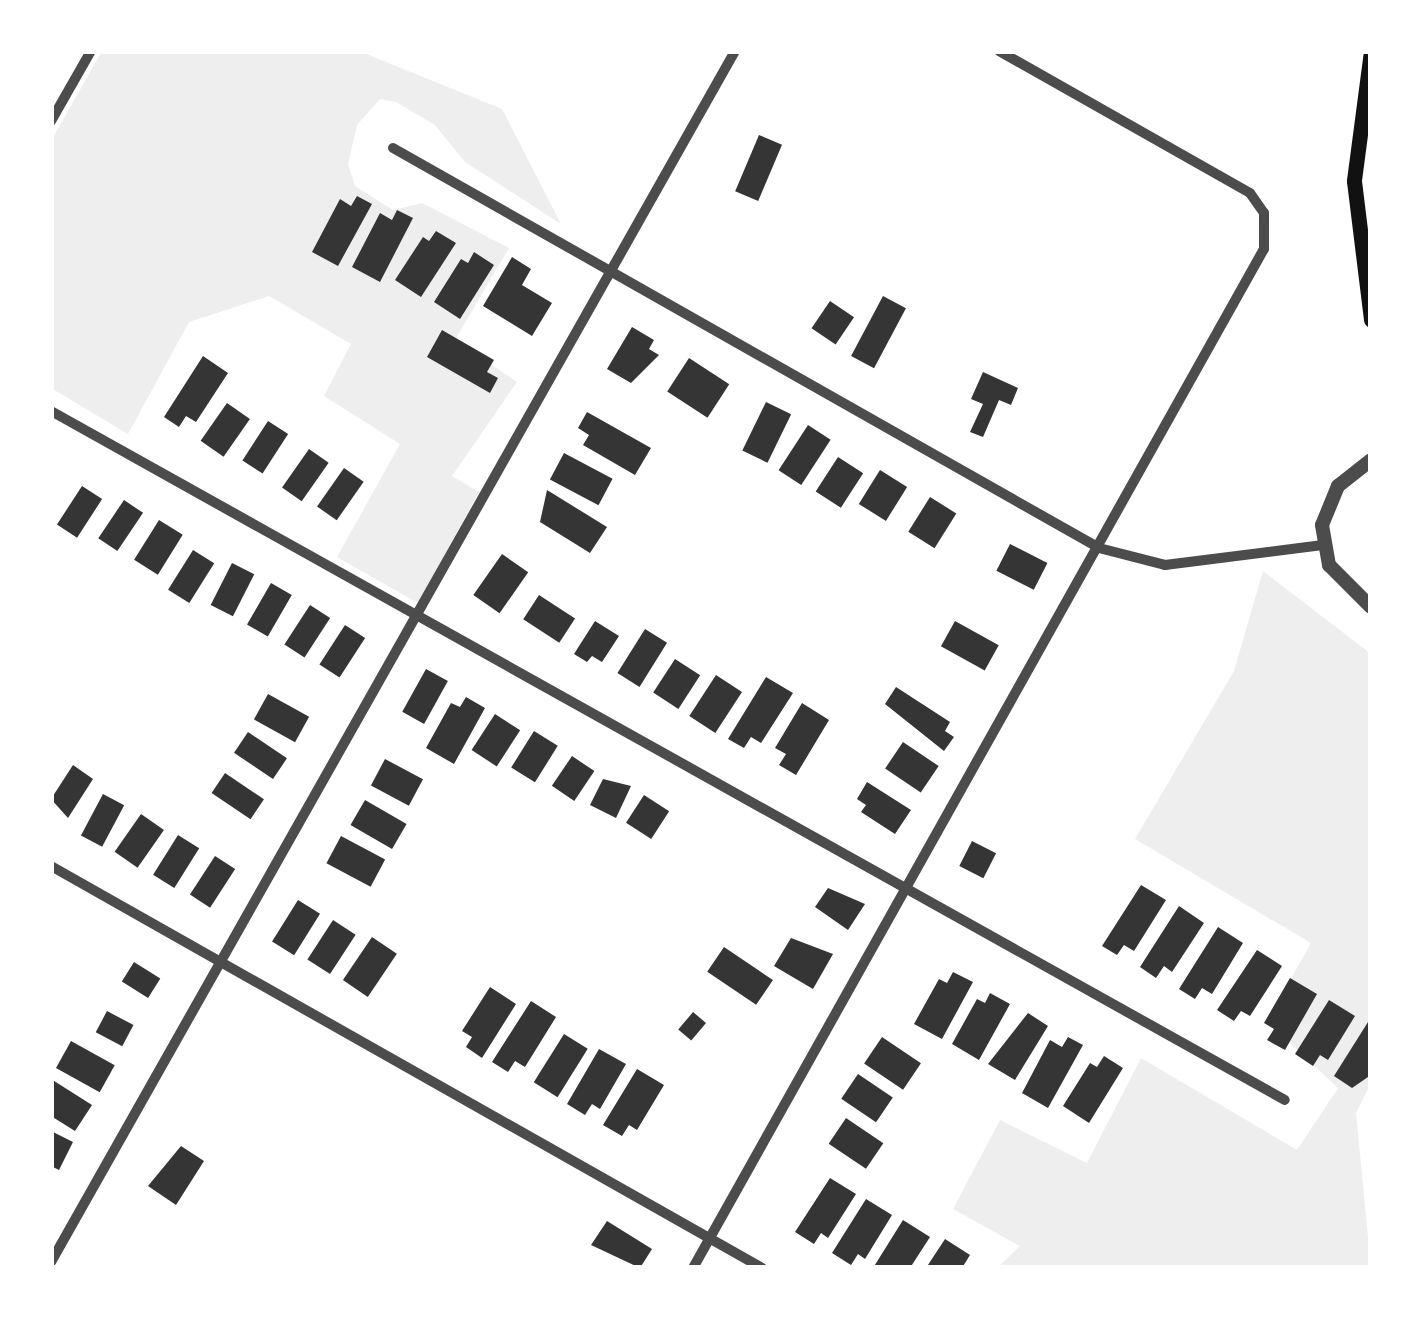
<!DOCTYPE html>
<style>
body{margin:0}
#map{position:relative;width:1422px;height:1319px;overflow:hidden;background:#fff;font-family:"Roboto Condensed",sans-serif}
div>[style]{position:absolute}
.green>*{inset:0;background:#eee}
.building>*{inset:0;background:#353535;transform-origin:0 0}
.minor>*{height:10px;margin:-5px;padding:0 5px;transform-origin:5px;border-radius:5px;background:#4c4c4c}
.tertiary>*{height:14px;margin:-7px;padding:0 7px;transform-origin:7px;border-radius:7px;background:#4c4c4c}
.secondary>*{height:15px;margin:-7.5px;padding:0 7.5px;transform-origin:7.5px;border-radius:7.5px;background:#111}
span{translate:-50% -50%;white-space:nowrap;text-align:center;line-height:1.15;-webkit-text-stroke:9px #fff;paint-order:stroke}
.frame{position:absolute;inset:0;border:54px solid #fff;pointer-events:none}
</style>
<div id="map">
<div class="green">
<i style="clip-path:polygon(102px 51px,359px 51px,502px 109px,561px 224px,465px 162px,435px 125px,396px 102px,380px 99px,357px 125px,348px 164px,355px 186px,393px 210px,422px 203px,509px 248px,455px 340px,517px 382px,452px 476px,479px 492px,418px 603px,337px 557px,400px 444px,324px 396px,351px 344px,269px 296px,189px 322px,128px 434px,51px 388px,51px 141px)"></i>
<i style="clip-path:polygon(1263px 571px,1371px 654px,1371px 1083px,1356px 1113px,1371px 1268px,997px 1268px,1020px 1246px,953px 1209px,1000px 1120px,1087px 1163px,1141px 1058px,1297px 1150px,1338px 1088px,1267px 1021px,1311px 943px,1135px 839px,1234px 671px)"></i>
</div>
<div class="building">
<i style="left:759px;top:135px;width:25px;height:61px;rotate:23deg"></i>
<i style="clip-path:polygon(357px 196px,372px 204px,338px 266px,312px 252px,340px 199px,351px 206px)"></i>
<i style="clip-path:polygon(397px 210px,413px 218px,380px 282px,352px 267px,380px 213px,392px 220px)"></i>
<i style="clip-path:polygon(436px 231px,456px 243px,421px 297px,395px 280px,423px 237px,429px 241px)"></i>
<i style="clip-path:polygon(474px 252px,494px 265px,460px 319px,434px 302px,461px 259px,468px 263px)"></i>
<i style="clip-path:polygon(512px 257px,531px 269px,522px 285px,552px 303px,532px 336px,483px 306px)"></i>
<i style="left:883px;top:296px;width:26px;height:68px;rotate:28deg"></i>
<i style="left:830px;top:301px;width:29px;height:33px;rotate:34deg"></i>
<i style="clip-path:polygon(632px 327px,654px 340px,649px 349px,659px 355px,631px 383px,607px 369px)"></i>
<i style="clip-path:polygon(442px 330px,494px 360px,487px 372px,498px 378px,490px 393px,427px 357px)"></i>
<i style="clip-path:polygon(203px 356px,228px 373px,196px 422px,186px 416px,179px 427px,164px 417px)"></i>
<i style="left:689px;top:358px;width:48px;height:40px;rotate:33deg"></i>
<i style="clip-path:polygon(983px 372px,1018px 388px,1011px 405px,999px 400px,983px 437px,970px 432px,983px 404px,971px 399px)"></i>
<i style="left:766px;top:402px;width:28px;height:54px;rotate:26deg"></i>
<i style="left:227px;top:403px;width:28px;height:46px;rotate:35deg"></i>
<i style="clip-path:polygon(587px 412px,651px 448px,635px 475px,583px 445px,589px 435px,578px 428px)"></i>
<i style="left:268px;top:421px;width:24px;height:47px;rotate:33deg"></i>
<i style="left:808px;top:425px;width:27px;height:54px;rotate:33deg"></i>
<i style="left:309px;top:449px;width:24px;height:47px;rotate:35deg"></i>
<i style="left:564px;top:453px;width:55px;height:30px;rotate:28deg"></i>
<i style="left:838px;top:457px;width:30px;height:41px;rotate:33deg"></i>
<i style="left:344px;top:468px;width:24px;height:47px;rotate:35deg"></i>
<i style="left:880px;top:470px;width:32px;height:40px;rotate:32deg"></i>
<i style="left:82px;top:486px;width:24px;height:46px;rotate:33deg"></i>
<i style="clip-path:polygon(547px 490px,607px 527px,590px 553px,540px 522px)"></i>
<i style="left:930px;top:497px;width:31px;height:41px;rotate:32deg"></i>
<i style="left:124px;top:500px;width:23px;height:46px;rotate:34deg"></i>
<i style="left:159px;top:520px;width:28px;height:47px;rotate:32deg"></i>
<i style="left:1010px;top:544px;width:42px;height:30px;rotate:27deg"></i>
<i style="left:193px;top:550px;width:25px;height:47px;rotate:32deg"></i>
<i style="left:502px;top:554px;width:32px;height:50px;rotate:35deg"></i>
<i style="left:232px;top:563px;width:25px;height:47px;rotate:27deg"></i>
<i style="left:271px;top:583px;width:24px;height:48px;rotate:30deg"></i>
<i style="left:539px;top:595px;width:43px;height:29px;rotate:33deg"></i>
<i style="left:310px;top:605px;width:24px;height:47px;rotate:33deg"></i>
<i style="clip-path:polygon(595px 621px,619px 636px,602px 662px,592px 656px,587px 662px,574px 654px)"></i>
<i style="left:955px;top:621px;width:50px;height:29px;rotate:29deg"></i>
<i style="left:345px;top:625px;width:24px;height:47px;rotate:33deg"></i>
<i style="left:645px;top:629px;width:26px;height:52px;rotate:32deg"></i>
<i style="left:675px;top:659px;width:30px;height:40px;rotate:33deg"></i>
<i style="left:426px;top:669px;width:25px;height:49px;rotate:29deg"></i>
<i style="left:716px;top:675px;width:31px;height:49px;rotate:33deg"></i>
<i style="clip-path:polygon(766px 677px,793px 693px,761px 743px,751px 737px,744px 748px,728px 739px)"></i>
<i style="clip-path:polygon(896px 687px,950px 722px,945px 731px,954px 737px,944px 751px,885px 704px)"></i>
<i style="left:268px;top:694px;width:47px;height:29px;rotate:29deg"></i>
<i style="clip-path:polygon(466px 697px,485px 708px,454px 764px,426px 748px,451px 703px,460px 707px)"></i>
<i style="clip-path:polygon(802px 703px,829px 720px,796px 775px,779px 765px,786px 754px,775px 748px)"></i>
<i style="left:495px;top:714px;width:30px;height:43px;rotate:33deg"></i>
<i style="left:534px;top:731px;width:28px;height:43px;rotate:32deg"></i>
<i style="left:248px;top:732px;width:47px;height:25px;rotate:34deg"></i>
<i style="left:903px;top:742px;width:43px;height:32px;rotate:34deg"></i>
<i style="left:572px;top:756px;width:27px;height:36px;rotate:34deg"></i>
<i style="left:385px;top:759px;width:43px;height:30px;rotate:28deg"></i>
<i style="clip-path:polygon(73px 765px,93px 779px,68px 818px,51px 799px)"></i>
<i style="left:225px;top:773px;width:47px;height:24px;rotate:34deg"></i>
<i style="clip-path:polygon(603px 779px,631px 786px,616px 818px,590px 805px)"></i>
<i style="clip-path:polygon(867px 782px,911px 810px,895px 834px,861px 812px,866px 805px,857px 799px)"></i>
<i style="left:103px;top:794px;width:24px;height:47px;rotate:28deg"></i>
<i style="left:644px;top:795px;width:30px;height:33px;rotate:33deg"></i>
<i style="left:365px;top:800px;width:48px;height:29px;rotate:30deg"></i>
<i style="left:141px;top:814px;width:28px;height:46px;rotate:35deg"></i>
<i style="left:178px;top:835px;width:25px;height:47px;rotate:32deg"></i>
<i style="left:341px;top:836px;width:50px;height:31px;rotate:28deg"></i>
<i style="left:972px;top:841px;width:27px;height:28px;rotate:27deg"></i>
<i style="left:215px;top:856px;width:24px;height:46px;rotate:33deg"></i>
<i style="clip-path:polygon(1141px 885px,1166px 900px,1134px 951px,1124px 945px,1117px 955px,1102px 946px)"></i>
<i style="clip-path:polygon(828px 888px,865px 904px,848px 930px,815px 907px)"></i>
<i style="left:298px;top:900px;width:26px;height:49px;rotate:32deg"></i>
<i style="clip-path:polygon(1179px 906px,1204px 923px,1172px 972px,1164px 966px,1156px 978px,1140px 967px)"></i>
<i style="left:333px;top:920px;width:27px;height:47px;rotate:33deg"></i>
<i style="clip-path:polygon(1218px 927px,1243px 943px,1212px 994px,1202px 988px,1195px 999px,1179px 989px)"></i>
<i style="left:372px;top:937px;width:30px;height:52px;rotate:34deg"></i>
<i style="clip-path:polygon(791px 938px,833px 954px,813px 989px,774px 966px)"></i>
<i style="left:724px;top:947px;width:59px;height:30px;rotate:34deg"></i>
<i style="clip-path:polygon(1257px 950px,1282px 966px,1250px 1016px,1241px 1011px,1234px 1021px,1217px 1010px)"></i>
<i style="left:134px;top:962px;width:31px;height:23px;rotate:32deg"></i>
<i style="clip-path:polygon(953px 972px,973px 982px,942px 1039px,914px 1024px,939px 979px,947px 983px)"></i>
<i style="clip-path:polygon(1290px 978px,1317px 994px,1285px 1050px,1267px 1040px,1274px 1029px,1264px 1023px)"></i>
<i style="clip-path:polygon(490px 987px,516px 1004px,482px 1058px,466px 1047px,472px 1037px,462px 1031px)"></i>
<i style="clip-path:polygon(990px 993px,1010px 1004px,979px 1060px,952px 1044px,977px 999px,985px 1003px)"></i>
<i style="clip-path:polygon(1329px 1000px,1355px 1016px,1328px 1060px,1320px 1055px,1313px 1066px,1295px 1054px)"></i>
<i style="clip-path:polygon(531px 1001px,556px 1017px,525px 1067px,515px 1061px,508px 1072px,492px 1062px)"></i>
<i style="left:107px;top:1011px;width:30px;height:24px;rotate:28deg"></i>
<i style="left:693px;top:1012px;width:17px;height:23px;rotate:40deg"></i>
<i style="clip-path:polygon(1028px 1013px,1048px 1026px,1015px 1080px,988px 1064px)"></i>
<i style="clip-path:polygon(1368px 1022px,1371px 1075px,1352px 1088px,1334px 1076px)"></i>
<i style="left:564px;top:1034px;width:28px;height:57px;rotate:32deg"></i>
<i style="left:882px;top:1037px;width:47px;height:32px;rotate:34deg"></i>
<i style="clip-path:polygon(1068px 1037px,1083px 1045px,1048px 1108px,1022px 1093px,1050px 1040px,1062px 1047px)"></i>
<i style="left:71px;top:1041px;width:50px;height:31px;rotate:29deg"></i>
<i style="clip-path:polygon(599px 1049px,626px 1064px,600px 1109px,592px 1104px,585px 1115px,567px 1104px)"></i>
<i style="clip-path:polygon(1104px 1056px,1123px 1068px,1089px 1123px,1063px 1106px,1090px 1063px,1097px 1067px)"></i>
<i style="clip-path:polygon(637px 1069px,664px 1085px,637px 1130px,629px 1125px,622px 1136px,603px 1125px)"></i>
<i style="left:858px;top:1074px;width:42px;height:30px;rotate:34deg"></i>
<i style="clip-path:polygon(51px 1079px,92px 1105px,75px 1131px,51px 1116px)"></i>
<i style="left:846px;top:1118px;width:45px;height:31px;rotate:34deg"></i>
<i style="clip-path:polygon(51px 1131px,73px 1142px,59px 1170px,51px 1166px)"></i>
<i style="clip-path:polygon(181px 1146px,204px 1161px,176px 1205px,148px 1186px)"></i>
<i style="clip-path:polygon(830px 1178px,856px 1194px,828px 1238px,821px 1233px,814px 1244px,795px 1232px)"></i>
<i style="clip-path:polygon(866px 1199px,892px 1215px,865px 1259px,858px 1254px,851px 1265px,832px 1253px)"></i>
<i style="clip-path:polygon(903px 1220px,930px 1237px,910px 1268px,873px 1268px)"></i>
<i style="clip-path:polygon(607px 1221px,652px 1249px,640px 1268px,591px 1245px)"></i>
<i style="clip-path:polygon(945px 1239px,970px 1255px,962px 1268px,926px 1268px)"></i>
</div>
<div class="minor">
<i style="left:51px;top:121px;width:81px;rotate:-60.3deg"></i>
<i style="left:393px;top:148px;width:811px;rotate:29.53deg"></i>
<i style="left:1099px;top:548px;width:68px;rotate:14.4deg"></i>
<i style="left:1165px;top:565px;width:159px;rotate:-7.2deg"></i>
<i style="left:51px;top:411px;width:1413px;rotate:29.18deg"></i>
<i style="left:51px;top:866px;width:817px;rotate:29.48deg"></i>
<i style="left:51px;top:1262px;width:1391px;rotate:-60.54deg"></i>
<i style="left:693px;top:1268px;width:1168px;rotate:-60.74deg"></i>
<i style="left:1264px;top:249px;width:36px;rotate:-90deg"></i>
<i style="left:1264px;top:213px;width:24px;rotate:-125deg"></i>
<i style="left:1250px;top:193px;width:288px;rotate:-150.5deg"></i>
</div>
<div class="tertiary">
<i style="left:1371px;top:460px;width:42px;rotate:141.8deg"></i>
<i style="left:1338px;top:486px;width:42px;rotate:112.3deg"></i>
<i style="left:1322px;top:525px;width:41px;rotate:80.1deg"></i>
<i style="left:1329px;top:565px;width:59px;rotate:45deg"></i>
</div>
<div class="secondary">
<i style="left:1371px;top:51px;width:131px;rotate:97.5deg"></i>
<i style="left:1354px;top:181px;width:140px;rotate:83deg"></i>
</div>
<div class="frame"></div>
</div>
